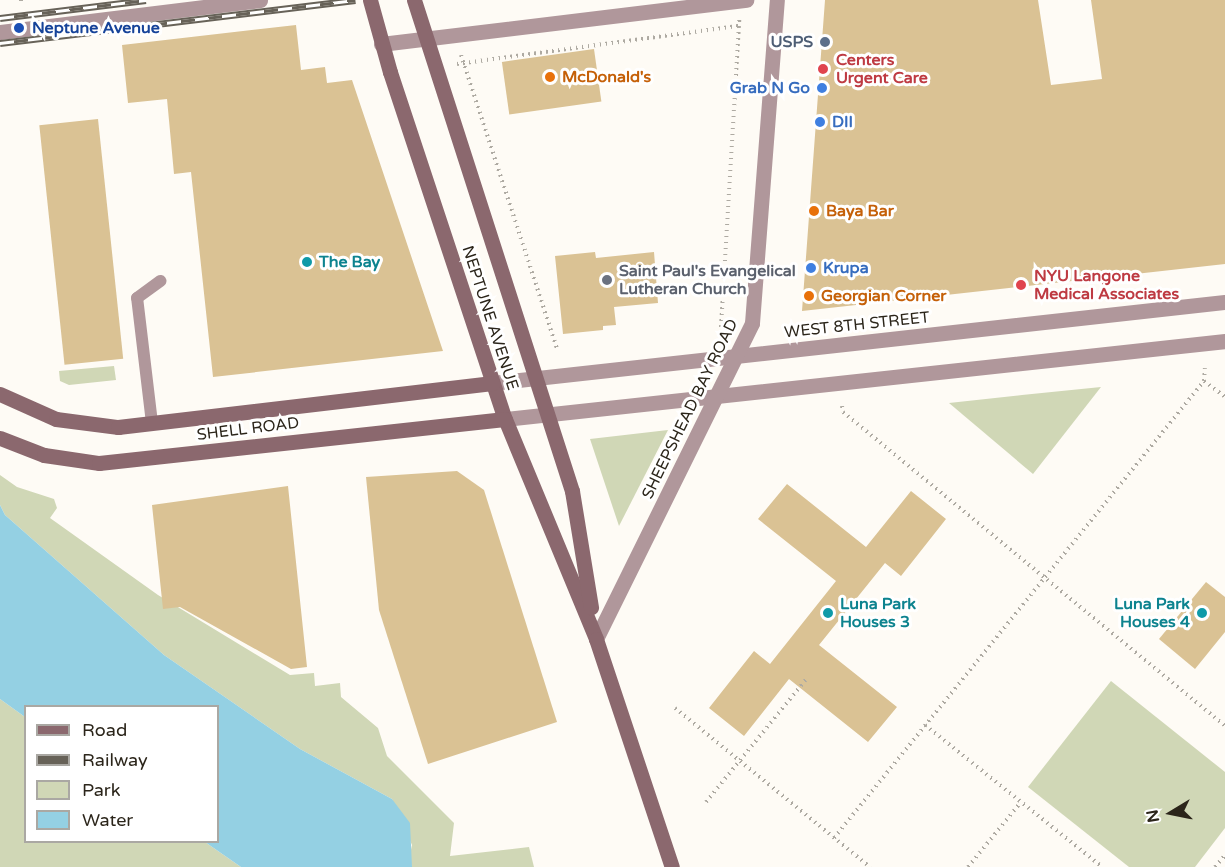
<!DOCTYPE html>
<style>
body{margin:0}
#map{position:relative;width:1225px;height:867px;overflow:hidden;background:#fefbf5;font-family:"Varela Round",sans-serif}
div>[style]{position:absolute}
.green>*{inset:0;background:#d0d7b6}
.water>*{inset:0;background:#94d0e3}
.building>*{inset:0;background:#dac294;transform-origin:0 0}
.path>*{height:4px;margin-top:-2px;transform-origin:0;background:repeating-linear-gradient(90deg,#aeaaa2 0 1.5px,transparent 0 6px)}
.lane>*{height:12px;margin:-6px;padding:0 6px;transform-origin:6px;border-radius:6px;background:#b0979b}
.street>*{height:15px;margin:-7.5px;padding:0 7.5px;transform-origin:7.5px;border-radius:7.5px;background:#b0979b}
.secondary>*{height:15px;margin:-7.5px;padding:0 7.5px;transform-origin:7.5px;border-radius:7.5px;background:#8b686e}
.rail>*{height:7px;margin-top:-3.5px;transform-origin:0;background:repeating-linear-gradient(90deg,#fff 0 14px,#676258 0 28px);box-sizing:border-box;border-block:2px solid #676258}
.dots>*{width:16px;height:16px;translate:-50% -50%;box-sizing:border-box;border:3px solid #fff;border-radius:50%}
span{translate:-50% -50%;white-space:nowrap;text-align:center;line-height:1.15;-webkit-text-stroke:6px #fff;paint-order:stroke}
.transit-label{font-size:16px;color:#164399;font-weight:700}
.left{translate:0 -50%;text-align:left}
.service-label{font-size:16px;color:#4e5e75;font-weight:700}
.right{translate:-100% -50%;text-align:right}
.health-label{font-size:16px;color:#be3a42;font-weight:700}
.food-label{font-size:16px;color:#c56008;font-weight:700}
.shop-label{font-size:16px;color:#366cbe;font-weight:700}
.culture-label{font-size:16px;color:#0d838f;font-weight:700}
.worship-label{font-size:16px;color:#5b616d;font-weight:700}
.street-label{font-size:16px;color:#2b251a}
.legend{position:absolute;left:24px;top:705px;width:195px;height:138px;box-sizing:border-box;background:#fff;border:2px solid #aaa8a3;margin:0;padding:8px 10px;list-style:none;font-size:18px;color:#2b251a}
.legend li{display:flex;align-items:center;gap:12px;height:30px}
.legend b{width:30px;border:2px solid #aaa8a3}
.north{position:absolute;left:1141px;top:783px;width:60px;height:60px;-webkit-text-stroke:4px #fff;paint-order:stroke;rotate:260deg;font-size:16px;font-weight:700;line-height:24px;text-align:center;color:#2b251a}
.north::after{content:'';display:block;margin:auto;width:21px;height:27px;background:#2b251a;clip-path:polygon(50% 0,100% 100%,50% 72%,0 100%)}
</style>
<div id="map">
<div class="green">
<i style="clip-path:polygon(114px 366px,116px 380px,69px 385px,60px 381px,59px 371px)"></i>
<i style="clip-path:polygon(1101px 387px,1033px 474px,949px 403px,1022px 395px)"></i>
<i style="clip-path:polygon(668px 430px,619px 526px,590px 439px)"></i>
<i style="clip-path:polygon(0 475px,17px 487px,54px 499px,57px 508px,50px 518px,158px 595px,290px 675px,314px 673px,315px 686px,340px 683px,341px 697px,378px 728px,387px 756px,454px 823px,450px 856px,529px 847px,534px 867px,412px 867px,409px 859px,412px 845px,392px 799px,300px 749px,164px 655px,5px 515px,0 505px)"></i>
<i style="clip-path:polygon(1111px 681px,1225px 772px,1225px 828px,1195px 867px,1129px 867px,1028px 787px)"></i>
<i style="clip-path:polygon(0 699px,25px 717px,26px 842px,205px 842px,241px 867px,0 867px)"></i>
</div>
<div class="water">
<i style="clip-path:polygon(0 505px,5px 515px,164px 655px,300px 749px,392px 799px,410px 823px,412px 867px,241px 867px,205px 842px,218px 842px,218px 706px,26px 706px,25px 717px,0 699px)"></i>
</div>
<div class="building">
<i style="clip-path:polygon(825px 0,1038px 0,1051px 85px,1102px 79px,1091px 0,1225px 0,1225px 264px,802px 311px)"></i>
<i style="clip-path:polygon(296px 25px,301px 70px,325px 67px,327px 83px,352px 80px,443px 351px,213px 377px,191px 172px,174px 174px,167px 99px,128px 103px,122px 45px)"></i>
<i style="left:594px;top:49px;width:53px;height:93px;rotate:82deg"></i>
<i style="left:98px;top:119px;width:241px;height:59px;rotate:84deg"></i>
<i style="clip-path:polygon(595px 252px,596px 258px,654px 252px,658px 303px,614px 307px,616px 325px,603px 326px,603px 330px,563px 334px,555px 256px)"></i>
<i style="clip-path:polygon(457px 471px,484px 490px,557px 722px,428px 764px,379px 610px,366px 477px)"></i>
<i style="clip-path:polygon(787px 484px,866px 547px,911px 491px,946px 519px,901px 576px,885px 563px,819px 645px,897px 707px,868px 742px,789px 679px,744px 736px,709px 708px,754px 651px,770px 664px,836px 581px,758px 519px)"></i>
<i style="clip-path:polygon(288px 486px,307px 667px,291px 669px,180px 607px,163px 609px,152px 505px)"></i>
<i style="clip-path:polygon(1206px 582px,1225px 597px,1225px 632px,1195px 669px,1159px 639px)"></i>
</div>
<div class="path">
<i style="left:21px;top:0;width:6px;rotate:90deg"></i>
<i style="left:461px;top:55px;width:311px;rotate:71.9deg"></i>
<i style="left:457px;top:64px;width:285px;rotate:-7.7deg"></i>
<i style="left:721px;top:327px;width:308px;rotate:-86.6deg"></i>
<i style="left:1204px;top:381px;width:26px;rotate:37deg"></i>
<i style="left:842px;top:406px;width:6px;rotate:81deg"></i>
<i style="left:843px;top:412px;width:494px;rotate:39.4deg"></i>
<i style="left:675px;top:708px;width:252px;rotate:39.2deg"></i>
<i style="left:925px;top:725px;width:227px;rotate:38.7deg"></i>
<i style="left:706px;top:802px;width:161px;rotate:-50.8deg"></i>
<i style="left:834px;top:838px;width:588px;rotate:-51.01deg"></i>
<i style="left:1204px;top:381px;width:13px;rotate:-86deg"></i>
<i style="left:968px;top:867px;width:84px;rotate:-50.8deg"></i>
<i style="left:1215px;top:867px;width:16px;rotate:-50deg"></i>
</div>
<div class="lane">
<i style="left:152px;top:423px;width:126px;rotate:-96.8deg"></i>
<i style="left:137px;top:298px;width:29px;rotate:-36deg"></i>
</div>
<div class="street">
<i style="left:0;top:32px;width:262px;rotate:-7deg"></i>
<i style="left:381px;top:44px;width:368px;rotate:-6.9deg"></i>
<i style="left:492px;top:383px;width:737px;rotate:-6.31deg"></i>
<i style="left:505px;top:419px;width:724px;rotate:-6.18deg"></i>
<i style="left:596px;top:639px;width:352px;rotate:-63.7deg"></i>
<i style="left:752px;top:323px;width:324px;rotate:-85.6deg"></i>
</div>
<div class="secondary">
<i style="left:370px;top:0;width:75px;rotate:74.5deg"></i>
<i style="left:390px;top:72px;width:366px;rotate:71.7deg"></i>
<i style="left:505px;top:419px;width:238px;rotate:67.5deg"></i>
<i style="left:596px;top:639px;width:240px;rotate:71.6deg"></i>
<i style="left:414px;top:0;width:516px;rotate:72.16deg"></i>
<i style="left:572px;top:491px;width:118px;rotate:80.7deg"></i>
<i style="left:0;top:394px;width:61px;rotate:24.1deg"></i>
<i style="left:56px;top:419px;width:63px;rotate:7.4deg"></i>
<i style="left:118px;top:427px;width:377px;rotate:-6.7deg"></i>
<i style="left:0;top:438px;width:47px;rotate:21.1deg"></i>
<i style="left:44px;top:455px;width:56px;rotate:8.3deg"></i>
<i style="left:99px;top:463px;width:408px;rotate:-6.2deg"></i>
</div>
<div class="rail">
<i style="left:0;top:18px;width:147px;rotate:-7deg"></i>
<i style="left:0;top:43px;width:358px;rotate:-6.9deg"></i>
</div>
<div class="dots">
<i style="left:19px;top:28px;background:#1a4fb4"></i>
<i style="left:825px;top:42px;background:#5c6f8a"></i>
<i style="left:823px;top:69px;background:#e0444e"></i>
<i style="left:550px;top:77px;background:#e8710a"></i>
<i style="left:822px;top:88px;background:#3f7fe0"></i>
<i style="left:820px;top:122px;background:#3f7fe0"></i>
<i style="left:814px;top:211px;background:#e8710a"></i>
<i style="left:307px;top:262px;background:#0f9aa8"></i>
<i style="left:811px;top:268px;background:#3f7fe0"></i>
<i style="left:607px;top:280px;background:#6b7280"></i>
<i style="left:1021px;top:285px;background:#e0444e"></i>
<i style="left:809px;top:296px;background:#e8710a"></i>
<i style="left:828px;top:613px;background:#0f9aa8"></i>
<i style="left:1202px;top:613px;background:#0f9aa8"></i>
</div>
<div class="transit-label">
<span class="left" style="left:32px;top:28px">Neptune Avenue</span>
</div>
<div class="service-label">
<span class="right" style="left:813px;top:42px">USPS</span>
</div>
<div class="health-label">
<span class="left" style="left:836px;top:69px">Centers<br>Urgent Care</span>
<span class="left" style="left:1034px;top:285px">NYU Langone<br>Medical Associates</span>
</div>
<div class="food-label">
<span class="left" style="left:562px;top:77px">McDonald's</span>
<span class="left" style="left:826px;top:211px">Baya Bar</span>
<span class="left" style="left:821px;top:296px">Georgian Corner</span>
</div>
<div class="shop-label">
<span class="right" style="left:810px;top:88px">Grab N Go</span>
<span class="left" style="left:832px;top:122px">DII</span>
<span class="left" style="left:823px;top:268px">Krupa</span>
</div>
<div class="culture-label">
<span class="left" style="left:319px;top:262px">The Bay</span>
<span class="left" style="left:840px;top:613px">Luna Park<br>Houses 3</span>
<span class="right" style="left:1190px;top:613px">Luna Park<br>Houses 4</span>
</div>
<div class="worship-label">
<span class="left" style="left:619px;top:280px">Saint Paul's Evangelical<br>Lutheran Church</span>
</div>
<div class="street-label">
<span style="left:490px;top:318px;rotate:72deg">NEPTUNE AVENUE</span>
<span style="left:857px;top:325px;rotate:-6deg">WEST 8TH STREET</span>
<span style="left:690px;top:409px;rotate:-64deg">SHEEPSHEAD BAY ROAD</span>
<span style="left:248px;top:429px;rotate:-7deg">SHELL ROAD</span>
</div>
<ul class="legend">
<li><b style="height:8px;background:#8b686e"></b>Road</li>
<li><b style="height:8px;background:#676258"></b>Railway</li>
<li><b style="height:16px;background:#d0d7b6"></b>Park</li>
<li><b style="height:16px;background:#94d0e3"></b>Water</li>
</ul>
<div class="north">N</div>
</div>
